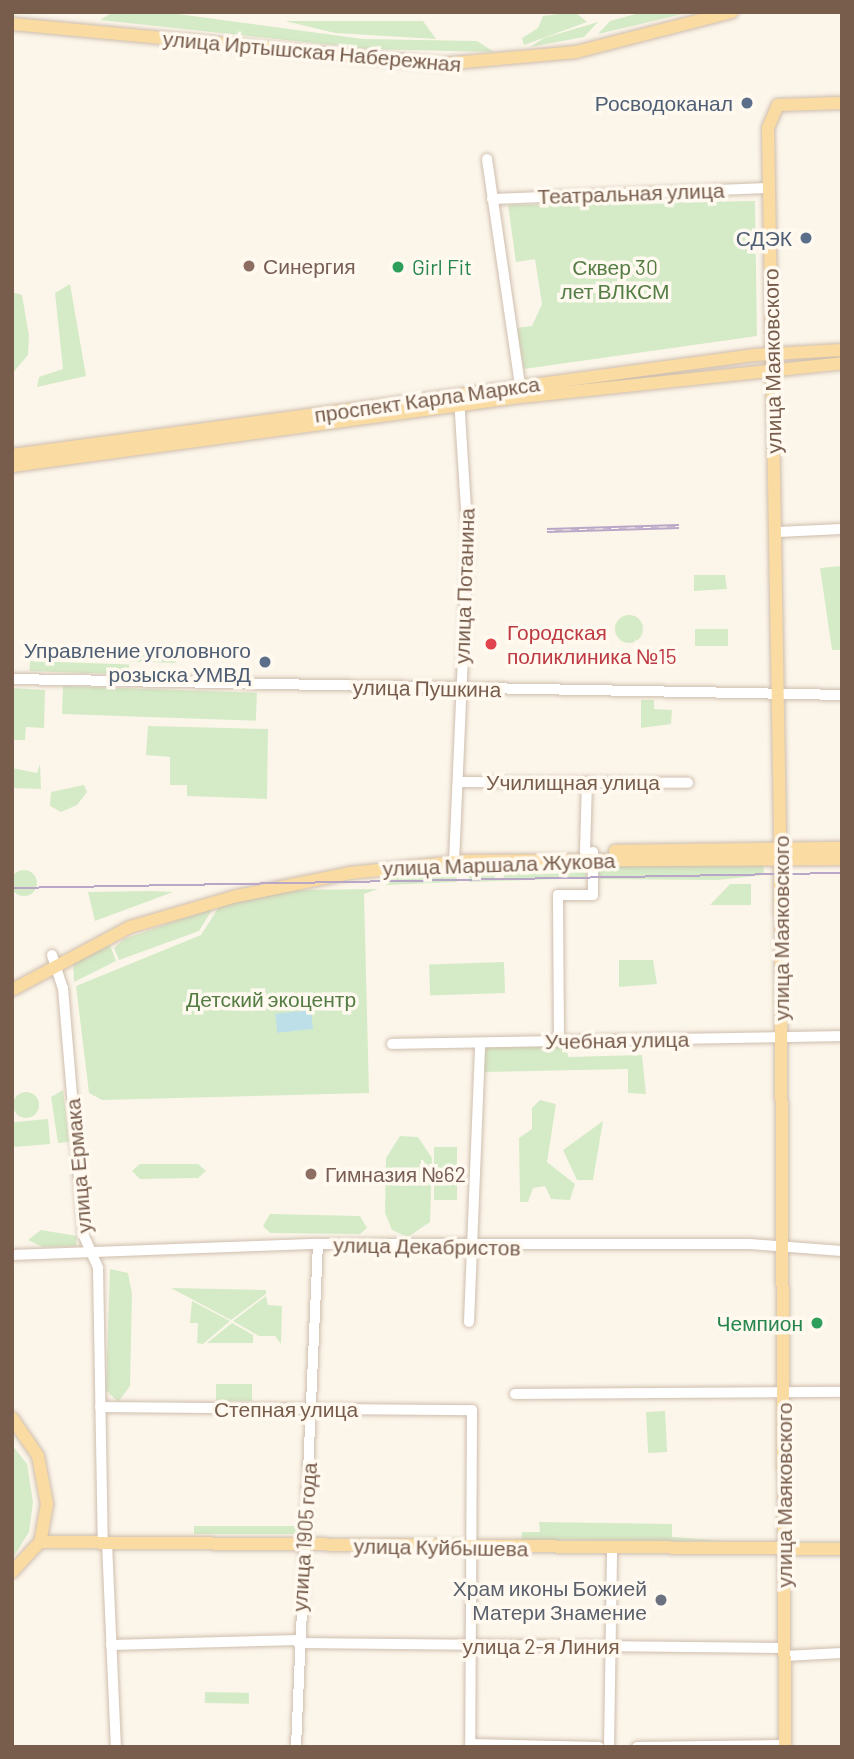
<!DOCTYPE html>
<meta charset="utf-8">
<style>
body{margin:0}
#map{position:relative;width:854px;height:1759px;overflow:hidden;background:#fcf6ea;font-family:Barlow,sans-serif}
div>[style]{position:absolute}
.green>*{inset:0;background:#d5ebc7;transform-origin:0 0}
.round{border-radius:50%}
.water>*{inset:0;background:#bddfe7;transform-origin:0 0}
.roads{filter:drop-shadow(0 0 2px #cfbeae) drop-shadow(0 0 2px #cfbeae)}
.minor>*{height:10px;margin:-5px;padding:0 5px;transform-origin:5px;border-radius:5px;background:#fff}
.major>*{height:12px;margin:-6px;padding:0 6px;transform-origin:6px;border-radius:6px;background:#fadca3}
.tram>*{height:2px;margin:-1px;padding:0 1px;transform-origin:1px;border-radius:1px;background:#b9a7c7}
.rail>*{height:5px;margin-top:-2.5px;transform-origin:0;background:repeating-linear-gradient(90deg,#fff9f0 0 8px,#b9a7c7 0 16px);box-sizing:border-box;border-block:2px solid #b9a7c7}
.dots>*{width:19px;height:19px;translate:-50% -50%;box-sizing:border-box;border:4px solid #fff9f0;border-radius:50%}
span{translate:-50% -50%;white-space:nowrap;text-align:center;line-height:1.15;-webkit-text-stroke:7px #fff9f0;paint-order:stroke}
.street-label{font-size:21px;color:#785d4c}
.service-label{font-size:21px;color:#4e5e75}
.right{translate:-100% -50%;text-align:right}
.education-label{font-size:21px;color:#785e54}
.left{translate:0 -50%;text-align:left}
.leisure-label{font-size:21px;color:#27864d}
.park-label{font-size:21px;color:#547d44}
.health-label{font-size:21px;color:#be3a42}
.worship-label{font-size:21px;color:#5b616d}
.frame{position:absolute;inset:0;border:14px solid #785d4c;pointer-events:none}
</style>
<div id="map">
<div class="green">
<i style="clip-path:polygon(113px 12px,163px 12px,363px 39px,477px 41px,494px 52px,369px 49px,100px 20px)"></i>
<i style="clip-path:polygon(575px 12px,587px 22px,524px 45px,522px 38px,538px 28px,543px 16px)"></i>
<i style="clip-path:polygon(643px 12px,691px 12px,598px 34px,610px 21px)"></i>
<i style="clip-path:polygon(285px 21px,423px 21px,436px 39px,335px 33px)"></i>
<i style="clip-path:polygon(598px 22px,584px 37px,530px 47px,544px 38px)"></i>
<i style="clip-path:polygon(755px 201px,757px 336px,524px 369px,517px 328px,532px 326px,542px 304px,535px 259px,516px 262px,508px 205px)"></i>
<i style="clip-path:polygon(70px 284px,86px 376px,37px 387px,39px 377px,63px 369px,55px 293px)"></i>
<i style="clip-path:polygon(12px 292px,22px 295px,29px 336px,28px 355px,12px 374px)"></i>
<i style="clip-path:polygon(842px 566px,842px 650px,832px 650px,820px 568px)"></i>
<i style="clip-path:polygon(694px 575px,725px 575px,727px 589px,694px 591px)"></i>
<i class="round" style="left:615px;top:615px;width:28px;height:28px"></i>
<i style="left:695px;top:629px;width:33px;height:17px"></i>
<i style="left:30px;top:651px;width:146px;height:7px;rotate:2deg"></i>
<i style="left:30px;top:661px;width:99px;height:10px;rotate:2deg"></i>
<i style="left:63px;top:686px;width:194px;height:28px;rotate:2deg"></i>
<i style="clip-path:polygon(12px 688px,45px 690px,44px 728px,26px 727px,25px 740px,12px 740px)"></i>
<i style="clip-path:polygon(641px 700px,654px 700px,654px 709px,672px 710px,671px 724px,641px 728px)"></i>
<i style="clip-path:polygon(148px 726px,268px 729px,267px 799px,187px 796px,187px 785px,170px 785px,170px 757px,146px 755px)"></i>
<i style="clip-path:polygon(40px 764px,41px 789px,12px 788px,12px 768px,37px 773px)"></i>
<i style="clip-path:polygon(84px 785px,87px 792px,77px 805px,61px 812px,50px 806px,51px 792px)"></i>
<i style="clip-path:polygon(763px 861px,764px 875px,718px 880px,596px 879px,597px 865px)"></i>
<i style="clip-path:polygon(455px 864px,457px 882px,386px 885px,388px 875px)"></i>
<i style="clip-path:polygon(494px 864px,495px 878px,503px 879px,506px 864px,583px 864px,587px 878px,469px 882px,468px 865px)"></i>
<i class="round" style="left:11px;top:870px;width:26px;height:26px"></i>
<i style="clip-path:polygon(730px 884px,751px 884px,751px 905px,710px 905px)"></i>
<i style="clip-path:polygon(378px 889px,364px 894px,369px 1093px,102px 1100px,89px 1093px,76px 986px,201px 935px,219px 907px,230px 903px,288px 890px)"></i>
<i style="clip-path:polygon(153px 891px,173px 892px,95px 921px,88px 892px)"></i>
<i style="clip-path:polygon(213px 908px,199px 931px,119px 960px,114px 948px,124px 939px)"></i>
<i style="clip-path:polygon(110px 945px,116px 961px,74px 982px,73px 961px)"></i>
<i style="clip-path:polygon(619px 960px,653px 960px,657px 984px,619px 987px)"></i>
<i style="left:504px;top:962px;width:31px;height:75px;rotate:88deg"></i>
<i style="clip-path:polygon(566px 1043px,568px 1057px,642px 1055px,646px 1094px,628px 1093px,628px 1069px,481px 1072px,481px 1044px)"></i>
<i style="clip-path:polygon(63px 1090px,69px 1142px,58px 1143px,51px 1097px)"></i>
<i class="round" style="left:13px;top:1092px;width:26px;height:26px"></i>
<i style="clip-path:polygon(540px 1100px,556px 1104px,547px 1162px,575px 1184px,570px 1200px,551px 1199px,545px 1186px,533px 1188px,528px 1202px,520px 1202px,519px 1138px,532px 1129px,532px 1108px)"></i>
<i style="left:48px;top:1119px;width:25px;height:36px;rotate:85deg"></i>
<i style="clip-path:polygon(603px 1121px,593px 1180px,577px 1180px,563px 1150px)"></i>
<i style="clip-path:polygon(400px 1136px,418px 1137px,432px 1158px,430px 1222px,408px 1237px,392px 1230px,385px 1213px,386px 1158px)"></i>
<i style="left:434px;top:1147px;width:23px;height:53px"></i>
<i style="clip-path:polygon(140px 1164px,198px 1164px,206px 1171px,198px 1178px,140px 1179px,132px 1171px)"></i>
<i style="clip-path:polygon(270px 1214px,360px 1216px,367px 1228px,360px 1234px,270px 1233px,263px 1226px)"></i>
<i style="clip-path:polygon(41px 1230px,77px 1236px,76px 1246px,43px 1247px,28px 1240px)"></i>
<i style="clip-path:polygon(110px 1269px,128px 1273px,132px 1294px,130px 1386px,118px 1402px,106px 1390px)"></i>
<i style="clip-path:polygon(171px 1288px,266px 1290px,266px 1294px,231px 1320px)"></i>
<i style="clip-path:polygon(266px 1296px,268px 1305px,282px 1306px,281px 1344px,275px 1336px,259px 1336px,233px 1321px)"></i>
<i style="clip-path:polygon(192px 1301px,230px 1321px,203px 1344px,197px 1343px,198px 1323px,190px 1323px)"></i>
<i style="clip-path:polygon(232px 1323px,253px 1335px,253px 1343px,207px 1343px)"></i>
<i style="left:216px;top:1384px;width:36px;height:17px"></i>
<i style="left:665px;top:1411px;width:41px;height:19px;rotate:87deg"></i>
<i style="clip-path:polygon(12px 1445px,27px 1464px,33px 1502px,29px 1532px,12px 1559px)"></i>
<i style="clip-path:polygon(539px 1522px,672px 1524px,672px 1537px,724px 1541px,521px 1540px,522px 1532px,540px 1532px)"></i>
<i style="clip-path:polygon(194px 1526px,298px 1526px,302px 1529px,298px 1534px,194px 1534px)"></i>
<i style="left:205px;top:1692px;width:44px;height:11px;rotate:1deg"></i>
</div>
<div class="water">
<i style="left:311px;top:1010px;width:19px;height:36px;rotate:84deg"></i>
</div>
<div class="roads">
<div class="minor">
<i style="left:487px;top:159px;width:236px;rotate:81.7deg"></i>
<i style="left:492px;top:199px;width:277px;rotate:-2.3deg"></i>
<i style="left:777px;top:532px;width:65px;rotate:-2.6deg"></i>
<i style="left:12px;top:679px;width:830px;rotate:1.1deg"></i>
<i style="left:458px;top:782px;width:230px;rotate:0.2deg"></i>
<i style="left:585px;top:852px;width:70px;rotate:-88.4deg"></i>
<i style="left:454px;top:862px;width:321px;rotate:-87.5deg"></i>
<i style="left:468px;top:541px;width:142px;rotate:-93.6deg"></i>
<i style="left:52px;top:955px;width:35px;rotate:72deg"></i>
<i style="left:63px;top:988px;width:249px;rotate:85.2deg"></i>
<i style="left:84px;top:1236px;width:35px;rotate:66deg"></i>
<i style="left:98px;top:1268px;width:275px;rotate:89deg"></i>
<i style="left:559px;top:1041px;width:146px;rotate:-90.4deg"></i>
<i style="left:558px;top:895px;width:35px"></i>
<i style="left:593px;top:895px;width:43px;rotate:-90deg"></i>
<i style="left:392px;top:1044px;width:450px;rotate:-1deg"></i>
<i style="left:12px;top:1255px;width:306px;rotate:-2.1deg"></i>
<i style="left:318px;top:1244px;width:432px"></i>
<i style="left:750px;top:1244px;width:92px;rotate:4.4deg"></i>
<i style="left:469px;top:1322px;width:279px;rotate:-87.7deg"></i>
<i style="left:515px;top:1394px;width:327px;rotate:-0.4deg"></i>
<i style="left:100px;top:1407px;width:372px;rotate:0.5deg"></i>
<i style="left:472px;top:1410px;width:337px;rotate:90.3deg"></i>
<i style="left:107px;top:1543px;width:204px;rotate:87.5deg"></i>
<i style="left:298px;top:1643px;width:486px;rotate:0.6deg"></i>
<i style="left:111px;top:1645px;width:187px;rotate:-1.5deg"></i>
<i style="left:784px;top:1656px;width:58px;rotate:-3deg"></i>
<i style="left:470px;top:1744px;width:129px;rotate:1.3deg"></i>
<i style="left:296px;top:1747px;width:503px;rotate:-87.5deg"></i>
<i style="left:609px;top:1747px;width:198px;rotate:-89.1deg"></i>
<i style="left:637px;top:1747px;width:148px;rotate:-0.8deg"></i>
</div>
<div class="major">
<i style="left:12px;top:24px;width:432px;rotate:5.3deg"></i>
<i style="left:442px;top:64px;width:135px;rotate:-5.1deg"></i>
<i style="left:576px;top:52px;width:161px;rotate:-14.4deg"></i>
<i style="left:12px;top:455px;width:750px;rotate:-7.67deg"></i>
<i style="left:755px;top:355px;width:87px;rotate:-3.3deg"></i>
<i style="left:12px;top:466px;width:514px;rotate:-7.72deg"></i>
<i style="left:521px;top:397px;width:323px;rotate:-6deg"></i>
<i style="left:615px;top:851px;width:227px;rotate:-0.8deg"></i>
<i style="left:12px;top:990px;width:134px;rotate:-28.1deg"></i>
<i style="left:130px;top:927px;width:111px;rotate:-16.2deg"></i>
<i style="left:237px;top:896px;width:115px;rotate:-11.5deg"></i>
<i style="left:350px;top:873px;width:117px;rotate:-5.9deg"></i>
<i style="left:466px;top:861px;width:376px;rotate:-0.3deg"></i>
<i style="left:12px;top:1418px;width:46px;rotate:55.6deg"></i>
<i style="left:38px;top:1456px;width:49px;rotate:79.4deg"></i>
<i style="left:47px;top:1504px;width:39px;rotate:100deg"></i>
<i style="left:40px;top:1542px;width:41px;rotate:133deg"></i>
<i style="left:40px;top:1542px;width:802px;rotate:0.5deg"></i>
<i style="left:785px;top:1747px;width:918px;rotate:-90.31deg"></i>
<i style="left:780px;top:829px;width:701px;rotate:-90.98deg"></i>
<i style="left:768px;top:128px;width:25px;rotate:-67deg"></i>
<i style="left:778px;top:105px;width:64px;rotate:-1.8deg"></i>
</div>
</div>
<div class="tram">
<i style="left:12px;top:888px;width:830px;rotate:-1.04deg"></i>
</div>
<div class="rail">
<i style="left:547px;top:530px;width:132px;rotate:-1.7deg"></i>
</div>
<div class="dots">
<i style="left:747px;top:103px;background:#5c6f8a"></i>
<i style="left:806px;top:238px;background:#5c6f8a"></i>
<i style="left:249px;top:266px;background:#8d6e63"></i>
<i style="left:398px;top:267px;background:#2e9e5b"></i>
<i style="left:491px;top:644px;background:#e0444e"></i>
<i style="left:265px;top:662px;background:#5c6f8a"></i>
<i style="left:311px;top:1174px;background:#8d6e63"></i>
<i style="left:817px;top:1323px;background:#2e9e5b"></i>
<i style="left:661px;top:1600px;background:#6b7280"></i>
</div>
<div class="street-label">
<span style="left:312px;top:51px;rotate:5deg">улица Иртышская Набережная</span>
<span style="left:631px;top:193px;rotate:-2deg">Театральная улица</span>
<span style="left:772px;top:361px;rotate:-91deg">улица Маяковского</span>
<span style="left:427px;top:399px;rotate:-8deg">проспект Карла Маркса</span>
<span style="left:464px;top:586px;rotate:-88deg">улица Потанина</span>
<span style="left:427px;top:688px;rotate:1deg">улица Пушкина</span>
<span style="left:573px;top:782px">Училищная улица</span>
<span style="left:499px;top:864px;rotate:-2deg">улица Маршала Жукова</span>
<span style="left:781px;top:928px;rotate:-90deg">улица Маяковского</span>
<span style="left:617px;top:1040px;rotate:-1deg">Учебная улица</span>
<span style="left:78px;top:1166px;rotate:-95deg">улица Ермака</span>
<span style="left:427px;top:1246px;rotate:1deg">улица Декабристов</span>
<span style="left:286px;top:1409px">Степная улица</span>
<span style="left:784px;top:1495px;rotate:-90deg">улица Маяковского</span>
<span style="left:304px;top:1537px;rotate:-86deg">улица 1905 года</span>
<span style="left:441px;top:1547px;rotate:1deg">улица Куйбышева</span>
<span style="left:541px;top:1646px">улица 2-я Линия</span>
</div>
<div class="service-label">
<span class="right" style="left:733px;top:103px">Росводоканал</span>
<span class="right" style="left:792px;top:238px">СДЭК</span>
<span class="right" style="left:251px;top:662px">Управление уголовного<br>розыска УМВД</span>
</div>
<div class="education-label">
<span class="left" style="left:263px;top:266px">Синергия</span>
<span class="left" style="left:325px;top:1174px">Гимназия №62</span>
</div>
<div class="leisure-label">
<span class="left" style="left:412px;top:267px">Girl Fit</span>
<span class="right" style="left:803px;top:1323px">Чемпион</span>
</div>
<div class="park-label">
<span style="left:615px;top:279px">Сквер 30<br>лет ВЛКСМ</span>
<span style="left:271px;top:999px">Детский экоцентр</span>
</div>
<div class="health-label">
<span class="left" style="left:507px;top:644px">Городская<br>поликлиника №15</span>
</div>
<div class="worship-label">
<span class="right" style="left:647px;top:1600px">Храм иконы Божией<br>Матери Знамение</span>
</div>
<div class="frame"></div>
</div>
